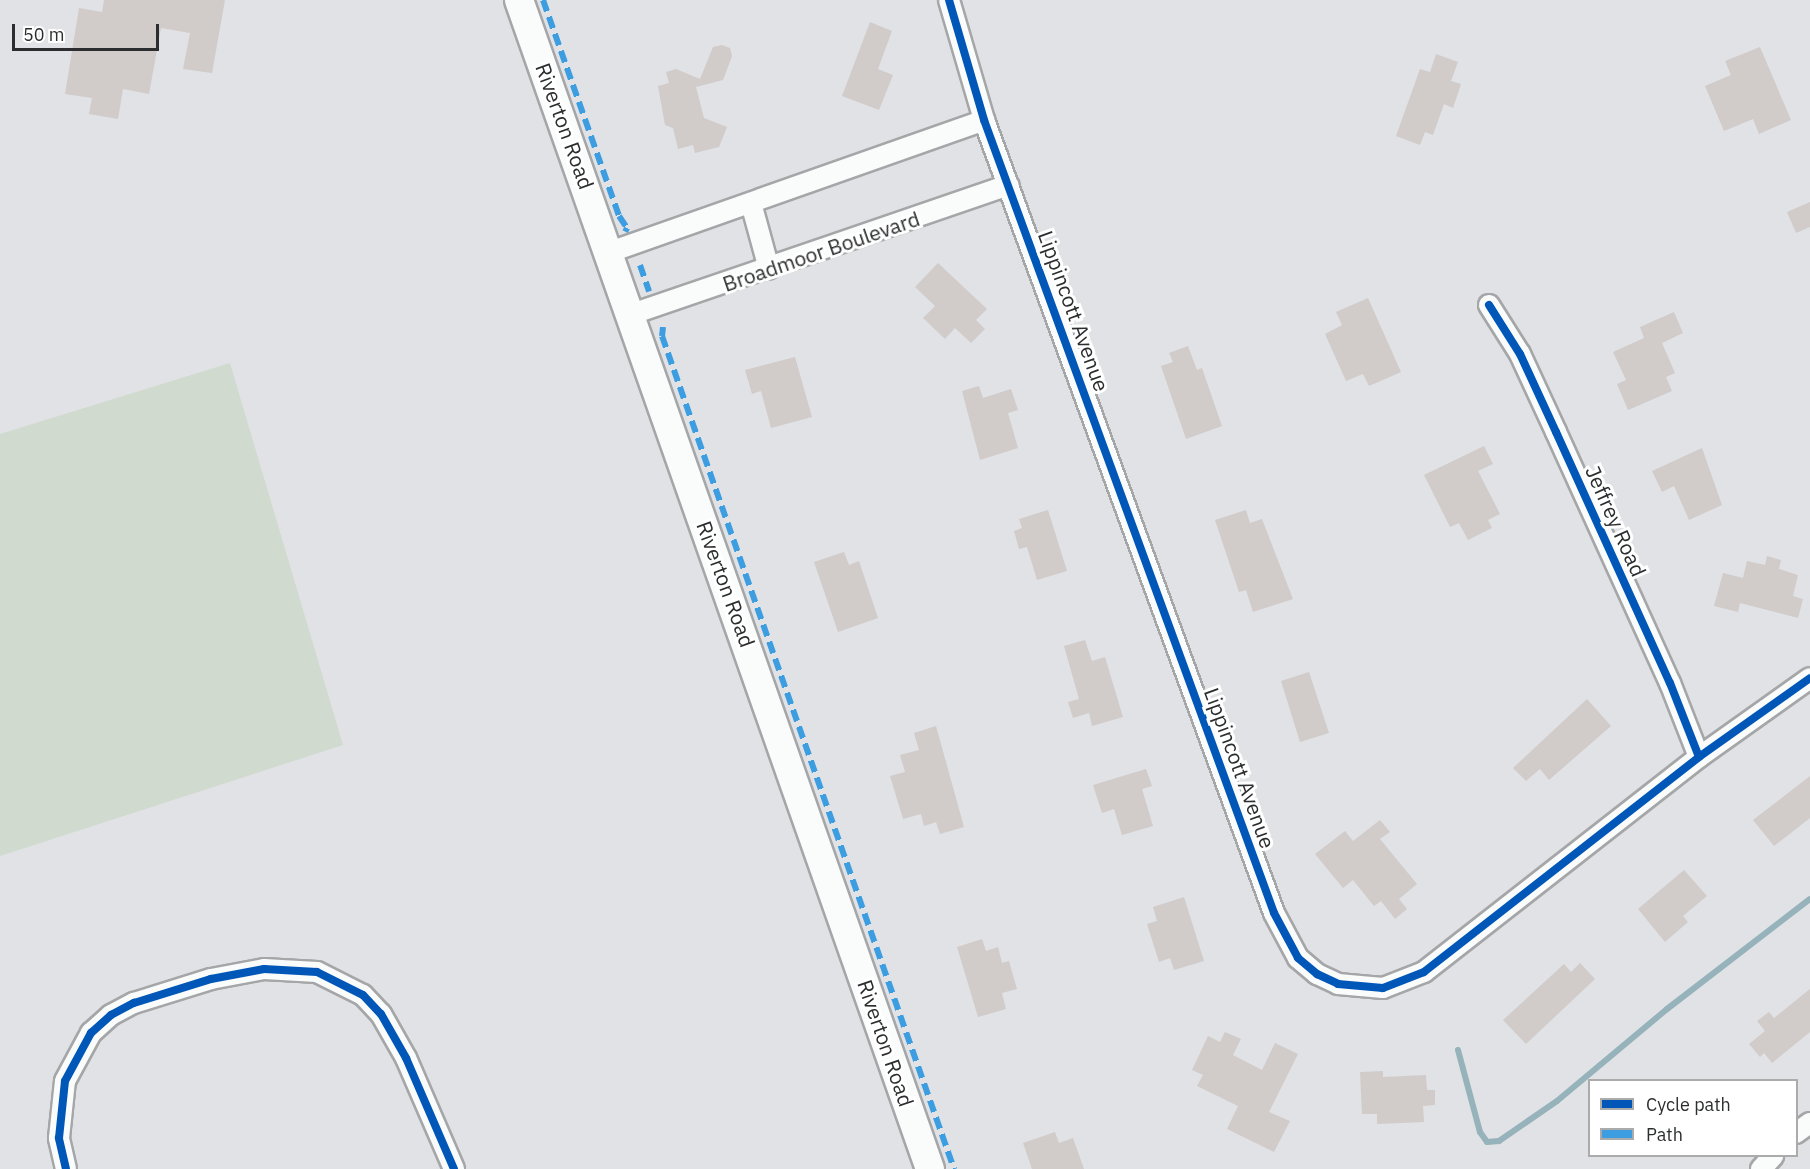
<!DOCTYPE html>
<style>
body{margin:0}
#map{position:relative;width:1810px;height:1169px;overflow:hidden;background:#e0e2e5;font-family:"IBM Plex Sans",sans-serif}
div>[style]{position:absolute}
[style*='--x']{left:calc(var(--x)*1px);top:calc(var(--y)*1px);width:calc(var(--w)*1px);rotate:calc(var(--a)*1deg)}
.green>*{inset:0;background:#d1dace}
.stream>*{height:6px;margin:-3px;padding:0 3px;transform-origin:3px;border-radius:3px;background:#96b2ba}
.building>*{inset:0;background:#d1cbca}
.roads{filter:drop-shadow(2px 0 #a5a6a8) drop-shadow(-2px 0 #a5a6a8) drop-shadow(0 2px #a5a6a8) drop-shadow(0 -2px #a5a6a8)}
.minor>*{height:20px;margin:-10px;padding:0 10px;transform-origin:10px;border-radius:10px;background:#fafbfb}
.secondary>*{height:28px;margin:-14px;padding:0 14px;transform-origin:14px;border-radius:14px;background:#fafbfb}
.quiet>*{height:6px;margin-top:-3px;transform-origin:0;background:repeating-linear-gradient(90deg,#3d9de1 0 12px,transparent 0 18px)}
.cycleway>*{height:8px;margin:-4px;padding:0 4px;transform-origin:4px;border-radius:4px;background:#0057b8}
span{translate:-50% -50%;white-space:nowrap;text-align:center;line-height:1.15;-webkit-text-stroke:6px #fff;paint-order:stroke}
.street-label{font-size:21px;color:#2c2d2e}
.legend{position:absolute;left:1588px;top:1079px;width:210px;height:78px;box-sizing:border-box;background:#fff;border:2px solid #ababab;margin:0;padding:8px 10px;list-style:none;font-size:18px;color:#2c2d2e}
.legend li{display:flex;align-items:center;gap:12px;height:30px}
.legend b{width:30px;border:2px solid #ababab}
.scale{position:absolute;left:12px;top:24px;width:147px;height:27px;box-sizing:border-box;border:3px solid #2c2d2e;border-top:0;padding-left:8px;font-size:18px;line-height:21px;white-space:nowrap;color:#2c2d2e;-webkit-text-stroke:4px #fff;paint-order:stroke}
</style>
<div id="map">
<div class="green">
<div style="clip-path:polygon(230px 363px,343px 745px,0 856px,0 434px)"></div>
</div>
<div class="stream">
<div style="--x:1458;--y:1050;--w:85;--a:75"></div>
<div style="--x:1480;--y:1132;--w:12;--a:55"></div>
<div style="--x:1487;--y:1142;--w:12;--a:-5"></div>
<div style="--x:1499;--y:1141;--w:70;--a:-34.6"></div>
<div style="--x:1557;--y:1101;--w:143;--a:-39.9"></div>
<div style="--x:1667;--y:1009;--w:180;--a:-37.6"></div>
</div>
<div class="building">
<div style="clip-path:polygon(104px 0,225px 0,212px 73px,183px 69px,190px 33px,161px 28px,149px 94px,123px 89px,118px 119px,89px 114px,92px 98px,65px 94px,79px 8px,102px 12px)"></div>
<div style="clip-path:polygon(870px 22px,892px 31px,878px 69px,893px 75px,879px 110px,842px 96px)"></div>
<div style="clip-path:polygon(722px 45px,730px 48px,732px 56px,723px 80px,696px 87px,704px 118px,727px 127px,719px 147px,695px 153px,693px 145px,678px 149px,673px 128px,665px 125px,658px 86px,669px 83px,666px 72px,676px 69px,700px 79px,713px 47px)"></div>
<div style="clip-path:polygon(1760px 47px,1791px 120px,1759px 134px,1753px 119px,1724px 131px,1705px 86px,1731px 75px,1725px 61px)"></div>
<div style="clip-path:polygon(1436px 54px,1458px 62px,1451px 81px,1461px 84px,1453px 108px,1444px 104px,1433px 135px,1425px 132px,1420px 145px,1396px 136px,1420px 69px,1430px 72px)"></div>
<div style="clip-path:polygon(1810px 202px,1810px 227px,1796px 233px,1787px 212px)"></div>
<div style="clip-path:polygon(938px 263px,987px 309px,976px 320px,985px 329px,971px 343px,955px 328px,945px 339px,923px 318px,935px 306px,915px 287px)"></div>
<div style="clip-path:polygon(1368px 298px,1401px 372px,1369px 386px,1363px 374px,1346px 381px,1325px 334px,1342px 325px,1336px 312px)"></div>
<div style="clip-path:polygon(1674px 312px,1683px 333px,1662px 343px,1675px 373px,1666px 377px,1672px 391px,1628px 410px,1617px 384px,1626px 380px,1613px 352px,1644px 338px,1640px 327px)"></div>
<div style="clip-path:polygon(1188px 346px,1197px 370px,1202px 368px,1222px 426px,1186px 439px,1161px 366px,1173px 362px,1169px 353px)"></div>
<div style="clip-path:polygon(795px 357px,812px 417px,771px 428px,761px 391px,752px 394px,745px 370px)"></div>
<div style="clip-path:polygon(979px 386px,983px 398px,1011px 389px,1018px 410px,1008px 413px,1018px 448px,980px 460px,962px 391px)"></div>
<div style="clip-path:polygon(1484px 446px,1493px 464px,1478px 471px,1500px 514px,1488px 520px,1492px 528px,1468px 540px,1459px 523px,1450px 527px,1424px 475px)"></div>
<div style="clip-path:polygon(1702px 448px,1722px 505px,1689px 520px,1674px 486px,1662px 492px,1652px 471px)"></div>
<div style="clip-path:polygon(1048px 510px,1067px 571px,1037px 580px,1027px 547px,1019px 549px,1014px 531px,1022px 528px,1019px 519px)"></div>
<div style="clip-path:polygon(1246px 510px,1250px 523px,1262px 519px,1293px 599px,1253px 612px,1246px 590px,1239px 592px,1215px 520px)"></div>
<div style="clip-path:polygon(844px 552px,849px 565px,859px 561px,878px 618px,838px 632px,814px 562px)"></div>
<div style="clip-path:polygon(1767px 556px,1781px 560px,1779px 569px,1798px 575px,1793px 596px,1803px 599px,1798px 618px,1740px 603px,1738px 612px,1714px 606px,1723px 573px,1743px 578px,1747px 561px,1765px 565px)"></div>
<div style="clip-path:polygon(1085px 640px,1092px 661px,1105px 657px,1123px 717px,1092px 726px,1089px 713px,1073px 718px,1068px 702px,1079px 699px,1064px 646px)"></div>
<div style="clip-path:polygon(1309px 672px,1329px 733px,1300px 742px,1281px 681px)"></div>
<div style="clip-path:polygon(1587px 699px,1611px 726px,1549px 780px,1540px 769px,1526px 781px,1513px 768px)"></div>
<div style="clip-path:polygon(936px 726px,964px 827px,940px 834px,936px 822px,924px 826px,921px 814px,903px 819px,890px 776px,905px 772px,900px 755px,919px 750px,914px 733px)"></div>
<div style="clip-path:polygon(1146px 769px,1152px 786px,1142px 789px,1153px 826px,1122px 835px,1114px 809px,1102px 813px,1093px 785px)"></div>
<div style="clip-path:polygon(1810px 776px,1810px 818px,1774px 846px,1753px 820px)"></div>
<div style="clip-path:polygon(1380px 820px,1390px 832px,1380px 839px,1417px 884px,1399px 899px,1407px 909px,1395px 919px,1381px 901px,1374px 906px,1353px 880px,1343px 888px,1315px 854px,1345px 831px,1353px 841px)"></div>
<div style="clip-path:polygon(1684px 870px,1707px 896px,1683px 916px,1688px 922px,1665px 942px,1638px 909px)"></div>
<div style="clip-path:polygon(1184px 897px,1204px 961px,1174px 970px,1170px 958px,1159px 962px,1147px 924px,1157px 921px,1153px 907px)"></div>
<div style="clip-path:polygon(982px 939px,986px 951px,998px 947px,1002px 963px,1009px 961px,1017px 989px,1002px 993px,1006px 1009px,978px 1017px,957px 947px)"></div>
<div style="clip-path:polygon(1580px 963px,1595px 979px,1526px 1044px,1503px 1020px,1564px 964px,1571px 972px)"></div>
<div style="clip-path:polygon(1810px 989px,1810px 1032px,1772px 1063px,1764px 1053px,1760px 1057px,1749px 1044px,1765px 1031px,1757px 1021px,1769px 1012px,1774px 1018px)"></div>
<div style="clip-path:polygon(1225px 1032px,1241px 1039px,1233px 1055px,1262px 1070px,1275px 1043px,1298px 1054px,1269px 1112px,1290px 1121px,1274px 1152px,1227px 1129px,1238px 1106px,1197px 1086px,1203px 1075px,1192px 1070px,1208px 1036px,1220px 1042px)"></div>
<div style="clip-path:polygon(1383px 1071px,1383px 1077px,1426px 1075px,1427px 1090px,1435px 1090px,1435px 1105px,1423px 1106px,1424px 1122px,1377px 1124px,1377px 1114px,1362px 1114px,1360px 1072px)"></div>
<div style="clip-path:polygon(1055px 1132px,1059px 1143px,1073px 1138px,1084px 1169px,1032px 1169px,1023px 1143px)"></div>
</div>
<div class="roads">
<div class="minor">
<div style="--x:949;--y:0;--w:125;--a:73.7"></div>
<div style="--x:984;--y:120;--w:844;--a:69.91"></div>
<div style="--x:1274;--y:913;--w:51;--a:61.9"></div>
<div style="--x:1298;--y:958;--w:25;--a:40"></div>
<div style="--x:1317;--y:974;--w:23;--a:25"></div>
<div style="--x:1338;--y:984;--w:45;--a:5.1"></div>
<div style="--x:1383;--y:988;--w:44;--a:-21.3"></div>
<div style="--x:1424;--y:972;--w:349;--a:-38"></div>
<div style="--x:1699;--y:757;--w:136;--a:-35.4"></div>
<div style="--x:751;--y:203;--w:68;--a:74.7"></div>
<div style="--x:610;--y:252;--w:397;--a:-19.4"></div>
<div style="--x:1489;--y:305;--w:58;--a:57.7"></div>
<div style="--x:1520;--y:354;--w:86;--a:65.2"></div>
<div style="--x:1556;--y:432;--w:276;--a:65.6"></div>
<div style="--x:1670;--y:683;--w:79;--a:68.6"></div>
<div style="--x:632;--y:314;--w:398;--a:-18.9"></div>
<div style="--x:1796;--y:1133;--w:17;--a:-36"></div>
<div style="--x:66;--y:1169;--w:32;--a:-103"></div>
<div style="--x:59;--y:1138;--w:57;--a:-84"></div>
<div style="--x:65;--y:1081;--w:55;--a:-61.6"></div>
<div style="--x:91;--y:1033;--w:27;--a:-42"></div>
<div style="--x:111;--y:1015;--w:26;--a:-28"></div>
<div style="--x:134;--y:1003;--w:81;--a:-17.3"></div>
<div style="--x:211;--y:979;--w:54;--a:-10.7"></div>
<div style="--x:264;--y:969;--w:53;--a:3.2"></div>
<div style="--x:317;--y:972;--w:51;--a:26.6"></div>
<div style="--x:363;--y:995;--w:26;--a:47"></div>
<div style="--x:381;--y:1014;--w:51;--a:60.4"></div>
<div style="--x:406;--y:1058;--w:121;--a:66.6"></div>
<div style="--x:1761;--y:1169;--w:18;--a:-47"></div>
</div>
<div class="secondary">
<div style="--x:519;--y:0;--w:1239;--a:70.63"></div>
</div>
</div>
<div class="quiet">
<div style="--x:543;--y:0;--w:229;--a:70.6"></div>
<div style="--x:619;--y:216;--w:14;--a:56"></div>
<div style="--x:627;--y:228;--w:4;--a:117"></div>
<div style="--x:640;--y:265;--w:28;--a:71"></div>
<div style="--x:663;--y:327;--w:9;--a:96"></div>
<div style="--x:662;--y:336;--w:883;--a:70.68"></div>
</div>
<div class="cycleway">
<div style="--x:949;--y:0;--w:125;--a:73.7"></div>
<div style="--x:984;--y:120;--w:844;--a:69.91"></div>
<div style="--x:1274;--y:913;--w:51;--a:61.9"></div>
<div style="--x:1298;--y:958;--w:25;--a:40"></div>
<div style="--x:1317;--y:974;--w:23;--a:25"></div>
<div style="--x:1338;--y:984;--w:45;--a:5.1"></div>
<div style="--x:1383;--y:988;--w:44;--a:-21.3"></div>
<div style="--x:1424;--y:972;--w:349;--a:-38"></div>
<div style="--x:1699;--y:757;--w:136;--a:-35.4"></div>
<div style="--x:1489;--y:305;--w:58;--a:57.7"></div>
<div style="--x:1520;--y:354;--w:86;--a:65.2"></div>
<div style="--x:1556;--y:432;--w:276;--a:65.6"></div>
<div style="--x:1670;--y:683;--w:79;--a:68.6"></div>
<div style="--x:66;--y:1169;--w:32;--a:-103"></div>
<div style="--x:59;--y:1138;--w:57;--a:-84"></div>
<div style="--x:65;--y:1081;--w:55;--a:-61.6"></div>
<div style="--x:91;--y:1033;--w:27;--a:-42"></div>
<div style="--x:111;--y:1015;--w:26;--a:-28"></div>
<div style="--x:134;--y:1003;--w:81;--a:-17.3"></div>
<div style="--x:211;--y:979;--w:54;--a:-10.7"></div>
<div style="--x:264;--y:969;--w:53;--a:3.2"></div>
<div style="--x:317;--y:972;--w:51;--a:26.6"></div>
<div style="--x:363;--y:995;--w:26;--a:47"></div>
<div style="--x:381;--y:1014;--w:51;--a:60.4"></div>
<div style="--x:406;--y:1058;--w:121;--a:66.6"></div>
</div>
<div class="street-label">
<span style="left:565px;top:126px;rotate:70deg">Riverton Road</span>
<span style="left:821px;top:251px;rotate:-19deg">Broadmoor Boulevard</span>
<span style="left:1074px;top:311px;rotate:70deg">Lippincott Avenue</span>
<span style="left:1616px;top:521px;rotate:66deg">Jeffrey Road</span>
<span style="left:726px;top:584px;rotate:70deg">Riverton Road</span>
<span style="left:1240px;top:768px;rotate:70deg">Lippincott Avenue</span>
<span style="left:886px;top:1043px;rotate:71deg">Riverton Road</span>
</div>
<ul class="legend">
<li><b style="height:8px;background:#0057b8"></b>Cycle path</li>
<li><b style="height:8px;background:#3d9de1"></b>Path</li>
</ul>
<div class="scale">50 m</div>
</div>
